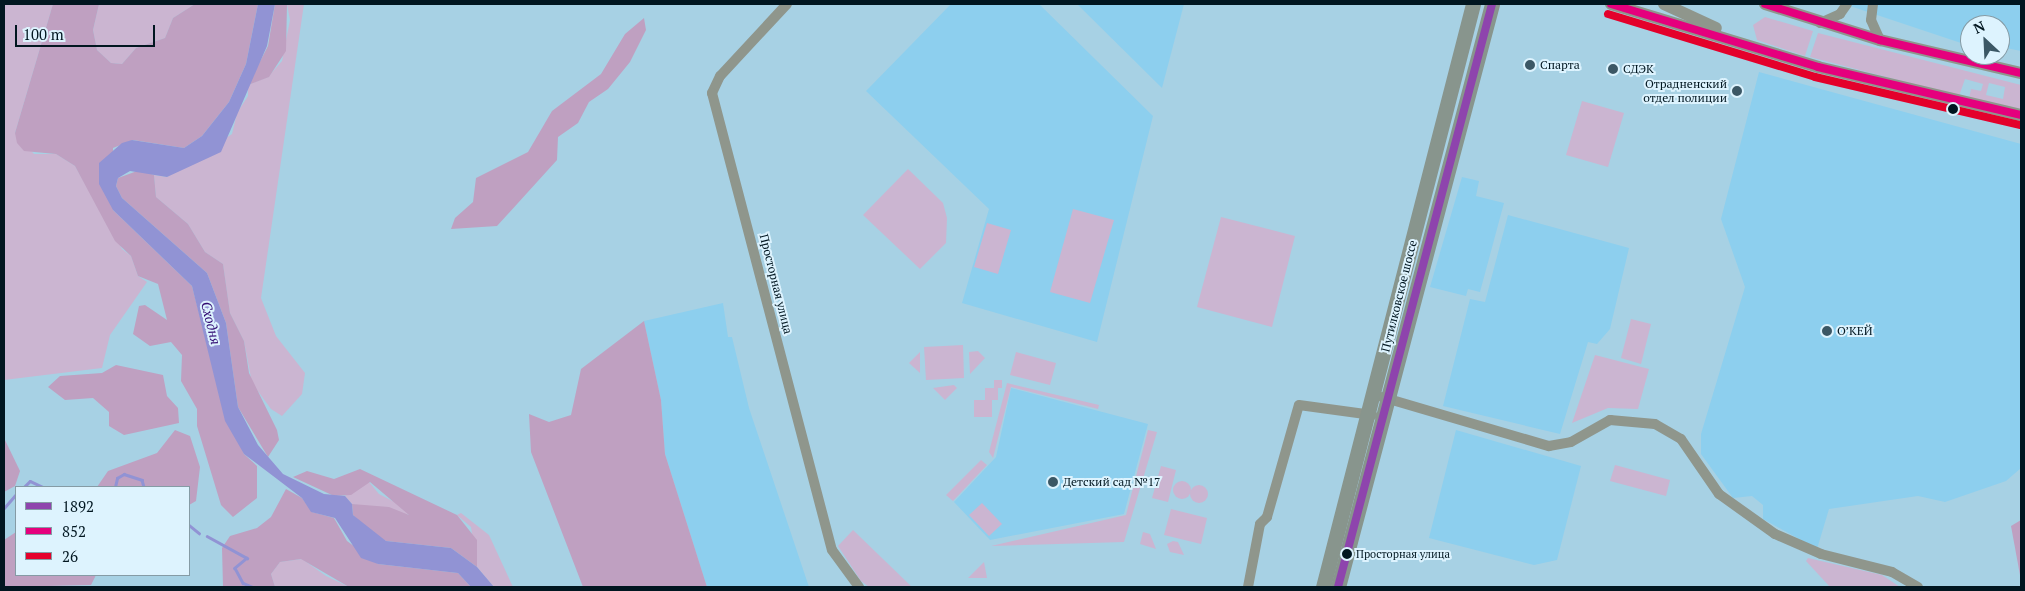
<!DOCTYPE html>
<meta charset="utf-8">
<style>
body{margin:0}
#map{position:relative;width:2025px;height:591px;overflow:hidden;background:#a7d1e4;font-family:"PT Serif",serif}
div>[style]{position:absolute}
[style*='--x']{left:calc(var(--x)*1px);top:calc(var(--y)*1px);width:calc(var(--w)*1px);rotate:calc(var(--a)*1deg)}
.built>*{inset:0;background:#8dcfee}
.green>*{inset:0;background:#cbb5d1}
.round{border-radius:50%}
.forest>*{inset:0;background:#bfa0c1}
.water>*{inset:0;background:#9193d4}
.stream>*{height:2.5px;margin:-1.25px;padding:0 1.25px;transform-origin:1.25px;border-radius:1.25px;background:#9193d4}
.minor>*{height:10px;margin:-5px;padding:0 5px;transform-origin:5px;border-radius:5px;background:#8f968c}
.tertiary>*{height:12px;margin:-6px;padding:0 6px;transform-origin:6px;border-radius:6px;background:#8f968c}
.secondary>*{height:15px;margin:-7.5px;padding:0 7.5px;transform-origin:7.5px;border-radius:7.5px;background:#88958d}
.bus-1>*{height:8px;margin:-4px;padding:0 4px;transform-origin:4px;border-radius:4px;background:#8e44ad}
.bus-2>*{height:8px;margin:-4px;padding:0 4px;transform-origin:4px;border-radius:4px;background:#e5007d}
.bus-3>*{height:8px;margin:-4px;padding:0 4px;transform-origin:4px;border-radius:4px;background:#e4002b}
.dots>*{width:14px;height:14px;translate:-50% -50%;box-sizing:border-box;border:2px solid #ddf3fe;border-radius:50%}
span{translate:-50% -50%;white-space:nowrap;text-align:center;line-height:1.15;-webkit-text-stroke:4px #ddf3fe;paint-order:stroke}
.bus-label{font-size:11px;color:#011620}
.left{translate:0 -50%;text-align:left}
.poi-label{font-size:12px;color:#011620}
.right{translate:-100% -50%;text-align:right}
.street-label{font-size:12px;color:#011620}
.water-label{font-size:14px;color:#310a72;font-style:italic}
.frame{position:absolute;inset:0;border:5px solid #011620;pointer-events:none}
.legend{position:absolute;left:15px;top:486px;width:175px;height:90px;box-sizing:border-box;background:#ddf3fe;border:1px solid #859ba5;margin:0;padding:6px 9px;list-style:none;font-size:15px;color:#011620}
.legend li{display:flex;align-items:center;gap:10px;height:25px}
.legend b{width:25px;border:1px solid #859ba5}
.north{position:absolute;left:1960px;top:15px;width:50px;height:50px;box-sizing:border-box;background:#ddf3fe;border:1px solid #859ba5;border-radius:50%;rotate:335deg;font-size:14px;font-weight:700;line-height:20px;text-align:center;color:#011620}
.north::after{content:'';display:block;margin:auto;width:18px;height:22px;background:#3b5765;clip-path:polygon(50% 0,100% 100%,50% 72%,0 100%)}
.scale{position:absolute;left:15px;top:25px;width:140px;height:22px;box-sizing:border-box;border:2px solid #011620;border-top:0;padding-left:6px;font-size:15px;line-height:18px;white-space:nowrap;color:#011620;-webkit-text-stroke:4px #ddf3fe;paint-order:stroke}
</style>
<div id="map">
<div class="built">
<div style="clip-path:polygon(951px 4px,1039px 4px,1153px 116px,1097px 342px,962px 303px,989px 209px,866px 91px)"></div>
<div style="clip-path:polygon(1077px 4px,1184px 4px,1162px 88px)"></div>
<div style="clip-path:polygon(1844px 4px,2021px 4px,2021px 51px,2006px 48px,2002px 57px,1997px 55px,2000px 25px,1970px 25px,1970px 46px)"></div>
<div style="clip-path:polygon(1759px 72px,2021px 144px,2021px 468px,2006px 481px,1945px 502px,1918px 496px,1829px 509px,1817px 549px,1763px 519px,1763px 505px,1752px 496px,1733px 498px,1701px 454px,1701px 434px,1745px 287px,1721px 219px)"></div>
<div style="clip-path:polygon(1462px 177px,1479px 181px,1476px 196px,1504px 203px,1480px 292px,1468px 289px,1466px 296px,1430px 287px)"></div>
<div style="clip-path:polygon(1508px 215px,1629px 248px,1610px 329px,1597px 344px,1588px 342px,1560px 434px,1443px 406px,1470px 299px,1485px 302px)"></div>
<div style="clip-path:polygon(723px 303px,728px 337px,732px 337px,749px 408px,809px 587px,707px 587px,665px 454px,661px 400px,644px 321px)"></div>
<div style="clip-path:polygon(1011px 388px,1148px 424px,1124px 514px,990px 540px,954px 502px,996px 457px)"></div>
<div style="clip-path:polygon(1456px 430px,1581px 466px,1557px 560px,1534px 565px,1429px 538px)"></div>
</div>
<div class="green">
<div style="clip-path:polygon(4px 4px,53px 4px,15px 133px,34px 154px,56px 154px,75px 166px,122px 249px,131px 256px,138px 276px,147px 282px,110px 335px,102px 368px,4px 380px)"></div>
<div style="clip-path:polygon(99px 4px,195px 4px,173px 18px,165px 38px,136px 48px,122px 64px,111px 63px,97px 50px,93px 30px)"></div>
<div style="clip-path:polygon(287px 4px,304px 4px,261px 298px,276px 336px,305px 373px,302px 394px,282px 416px,271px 409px,252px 383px,244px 341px,230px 313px,223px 264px,205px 252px,188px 224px,156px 197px,154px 175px,167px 177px,232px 134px,237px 113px,248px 96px,248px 85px,268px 77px,282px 61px,290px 20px)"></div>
<div style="clip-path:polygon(1765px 17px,1813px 31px,1805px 56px,1757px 40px,1753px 25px)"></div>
<div style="clip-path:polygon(evenodd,1818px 33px,2021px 85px,2021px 109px,1969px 99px,1971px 89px,1981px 91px,1983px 84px,1965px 79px,1959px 96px,1810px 57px,1818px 33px,1989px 83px,2005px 87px,2003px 99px,1986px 95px,1989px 83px)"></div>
<div style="clip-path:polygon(1582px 101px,1624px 113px,1608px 167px,1566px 155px)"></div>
<div style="clip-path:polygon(908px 169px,943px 203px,947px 218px,946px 243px,920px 269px,863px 215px)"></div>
<div style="clip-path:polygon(1073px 209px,1114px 220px,1090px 303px,1050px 292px)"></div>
<div style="clip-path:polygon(1221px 217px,1295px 236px,1272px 327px,1197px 307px)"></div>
<div style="clip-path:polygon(987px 223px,1011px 230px,998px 274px,974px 267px)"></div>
<div style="clip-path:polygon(1631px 319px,1651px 324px,1641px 364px,1621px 358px)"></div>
<div style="clip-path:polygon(963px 345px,964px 378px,926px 380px,924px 347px)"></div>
<div style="clip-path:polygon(978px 351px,985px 358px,970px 374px,969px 352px)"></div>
<div style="clip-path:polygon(920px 352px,920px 373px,909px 363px)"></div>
<div style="clip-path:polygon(1016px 352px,1056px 363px,1050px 385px,1010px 375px)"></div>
<div style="clip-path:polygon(1595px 355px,1649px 369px,1638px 409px,1608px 408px,1572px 423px)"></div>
<div style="clip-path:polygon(994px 380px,1002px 380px,1002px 388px,998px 388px,998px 400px,992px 400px,992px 417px,974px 417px,974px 400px,985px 400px,985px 388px,994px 388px)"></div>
<div style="clip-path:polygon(1007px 383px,1099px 405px,1098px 409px,1011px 387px,993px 458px,989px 452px)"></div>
<div style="clip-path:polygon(954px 385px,957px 388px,945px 400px,933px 388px)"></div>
<div style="clip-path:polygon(1148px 430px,1157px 432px,1124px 542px,991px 546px,1126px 515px)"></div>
<div style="clip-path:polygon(981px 460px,987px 465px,953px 501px,946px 495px)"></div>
<div style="clip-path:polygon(1615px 465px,1670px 480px,1666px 496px,1610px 481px)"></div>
<div style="clip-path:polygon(1161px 466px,1176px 470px,1168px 502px,1152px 498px)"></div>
<div class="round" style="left:1173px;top:481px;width:18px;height:18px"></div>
<div style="clip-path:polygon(369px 482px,379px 494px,406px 508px,410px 515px,352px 504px,345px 496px)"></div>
<div class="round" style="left:1190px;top:485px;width:18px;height:18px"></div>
<div style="clip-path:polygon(982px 503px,1002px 524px,989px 536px,969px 515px)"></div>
<div style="clip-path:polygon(1171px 509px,1207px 518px,1201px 544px,1164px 535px)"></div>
<div style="clip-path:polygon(461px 513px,489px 535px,513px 587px,494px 587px,477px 567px,471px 527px,457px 515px)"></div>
<div style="clip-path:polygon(853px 530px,912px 587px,869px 587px,861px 581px,838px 546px)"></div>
<div style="clip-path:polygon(1143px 532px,1150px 534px,1156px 549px,1140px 544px)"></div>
<div style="clip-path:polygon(1173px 541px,1178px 542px,1184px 555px,1170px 552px,1167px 544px)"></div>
<div style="clip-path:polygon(1808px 558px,1882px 575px,1900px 587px,1830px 587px,1806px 561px)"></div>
<div style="clip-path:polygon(302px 559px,326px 576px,349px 587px,275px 587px,271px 574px,280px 562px)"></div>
<div style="clip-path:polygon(984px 562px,987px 578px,968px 578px)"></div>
</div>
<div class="forest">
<div style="clip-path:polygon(53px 4px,99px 4px,93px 30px,97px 50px,111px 63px,122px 64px,136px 48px,165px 38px,173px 18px,195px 4px,258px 4px,246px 64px,229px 102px,202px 136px,184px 148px,133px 140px,113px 148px,113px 210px,192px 286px,221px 398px,244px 454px,257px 466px,257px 498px,233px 517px,221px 505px,197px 426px,197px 409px,181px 381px,182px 355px,171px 342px,150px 346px,133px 334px,139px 306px,145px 305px,167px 320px,158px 284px,138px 276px,131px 256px,115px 241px,75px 166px,56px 154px,24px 151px,17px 143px,15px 133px)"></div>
<div style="clip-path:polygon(275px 4px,287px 4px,286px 51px,269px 77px,248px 85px,268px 46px)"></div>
<div style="clip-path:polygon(644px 18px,646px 30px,630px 62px,608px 89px,589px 102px,578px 123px,558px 137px,557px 160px,497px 226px,451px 229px,455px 218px,473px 202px,476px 178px,528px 152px,552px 111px,601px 74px,625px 34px)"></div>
<div style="clip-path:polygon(140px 170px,154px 175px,156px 197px,188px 224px,205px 252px,223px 264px,230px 313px,244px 341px,249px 373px,277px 430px,279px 440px,268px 457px,238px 407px,226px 323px,207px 273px,122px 198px,116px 186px,118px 178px)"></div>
<div style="clip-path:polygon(644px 321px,661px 400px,665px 454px,707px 587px,583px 587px,531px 452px,529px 414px,549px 422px,571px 415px,581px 369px)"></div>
<div style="clip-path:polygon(116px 365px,163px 375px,167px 396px,178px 408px,179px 423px,124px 435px,109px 426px,109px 412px,93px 398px,65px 400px,48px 387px,60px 376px,102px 373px)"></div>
<div style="clip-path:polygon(175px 430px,190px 436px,200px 467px,196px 501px,189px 505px,189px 487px,82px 487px,97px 487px,108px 471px,157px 453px)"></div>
<div style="clip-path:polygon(4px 438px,20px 471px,15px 486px,4px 492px)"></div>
<div style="clip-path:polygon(360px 469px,457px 515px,477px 540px,477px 567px,451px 548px,386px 541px,368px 530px,353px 515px,352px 504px,389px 507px,409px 515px,370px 482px,351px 495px,334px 496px,293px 477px,307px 471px,334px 479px)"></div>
<div style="clip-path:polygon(286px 489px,302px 498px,312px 512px,334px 518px,347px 541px,378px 564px,458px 573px,471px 587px,349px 587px,301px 559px,280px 562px,271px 574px,275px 587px,223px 587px,222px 548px,230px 536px,257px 528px,271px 517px)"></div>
<div style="clip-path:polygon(2021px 520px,2021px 575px,2020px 575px,2011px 526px)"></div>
<div style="clip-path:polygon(16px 532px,16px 575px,96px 575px,91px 585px,4px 587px,4px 540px)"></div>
</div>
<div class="water">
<div style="clip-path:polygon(258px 4px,275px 4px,267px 46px,221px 152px,167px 177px,130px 171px,118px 178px,116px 186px,122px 198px,207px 273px,226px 323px,238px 407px,258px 445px,283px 474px,324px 494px,345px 496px,352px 504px,353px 515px,386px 541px,451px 548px,477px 567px,494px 587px,471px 587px,458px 573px,378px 564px,361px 558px,335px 518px,311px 512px,302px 498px,244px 454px,225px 421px,192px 286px,113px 210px,99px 184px,99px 163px,122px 143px,132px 140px,184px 148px,202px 136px,229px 102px,246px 64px)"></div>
</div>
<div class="stream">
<div style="--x:24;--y:487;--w:8;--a:-45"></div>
<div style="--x:30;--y:481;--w:14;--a:25"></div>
<div style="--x:115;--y:487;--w:9;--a:-77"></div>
<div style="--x:117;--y:478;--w:8;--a:-30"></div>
<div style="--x:124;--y:474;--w:19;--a:18"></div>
<div style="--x:142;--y:480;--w:7;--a:74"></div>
<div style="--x:4;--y:508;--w:18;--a:-49"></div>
<div style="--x:189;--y:525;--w:13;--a:39"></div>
<div style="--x:207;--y:536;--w:46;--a:28.8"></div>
<div style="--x:247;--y:558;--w:16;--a:140"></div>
<div style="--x:235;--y:568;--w:17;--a:62"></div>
<div style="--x:243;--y:583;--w:11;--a:22"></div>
</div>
<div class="minor">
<div style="--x:787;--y:4;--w:98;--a:132.9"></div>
<div style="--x:720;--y:76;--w:19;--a:115"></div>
<div style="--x:712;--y:93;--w:472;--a:75.3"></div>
<div style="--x:832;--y:550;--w:46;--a:53.9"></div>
<div style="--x:1873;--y:4;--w:16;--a:97"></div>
<div style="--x:1871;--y:20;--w:22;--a:66"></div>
<div style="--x:1820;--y:23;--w:22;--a:-24"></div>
<div style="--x:1840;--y:14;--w:12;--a:-55"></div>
<div style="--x:1382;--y:397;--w:174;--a:16.4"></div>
<div style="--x:1549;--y:446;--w:22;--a:-10"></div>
<div style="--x:1571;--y:442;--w:45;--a:-29.4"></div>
<div style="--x:1610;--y:420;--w:45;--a:5.1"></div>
<div style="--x:1655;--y:424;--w:30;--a:30"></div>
<div style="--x:1681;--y:439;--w:67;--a:55.4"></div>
<div style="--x:1719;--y:494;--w:69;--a:35.5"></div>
<div style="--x:1775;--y:534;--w:50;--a:23.5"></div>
<div style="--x:1821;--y:554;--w:73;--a:14.2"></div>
<div style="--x:1892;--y:572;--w:30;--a:30"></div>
<div style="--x:1248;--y:587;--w:64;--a:-79.2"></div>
<div style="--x:1260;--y:524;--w:10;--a:-45"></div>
<div style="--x:1267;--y:517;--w:116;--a:-74.1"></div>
<div style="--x:1299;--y:405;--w:74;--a:7.8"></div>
</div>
<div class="tertiary">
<div style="--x:1611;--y:4;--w:216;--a:16.9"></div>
<div style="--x:1818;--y:67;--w:209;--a:13.3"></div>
<div style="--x:1664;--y:4;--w:57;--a:24.8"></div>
<div style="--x:1765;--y:4;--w:121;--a:17.4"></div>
<div style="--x:1880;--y:40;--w:145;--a:13.2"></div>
</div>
<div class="secondary">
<div style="--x:1323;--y:587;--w:602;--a:-75.57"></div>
<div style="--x:1338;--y:587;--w:603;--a:-75.2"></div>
</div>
<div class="bus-1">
<div style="--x:1338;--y:587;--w:603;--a:-75.2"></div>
</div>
<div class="bus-2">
<div style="--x:1611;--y:4;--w:216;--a:16.9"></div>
<div style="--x:1818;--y:67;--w:209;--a:13.3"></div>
<div style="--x:1765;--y:4;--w:121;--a:17.4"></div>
<div style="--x:1880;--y:40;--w:145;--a:13.2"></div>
</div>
<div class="bus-3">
<div style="--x:1608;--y:14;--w:216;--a:16.9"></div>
<div style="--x:1815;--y:77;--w:210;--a:13.2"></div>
</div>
<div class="dots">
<div style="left:1530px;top:65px;background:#3b5765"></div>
<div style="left:1613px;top:69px;background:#3b5765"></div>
<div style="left:1737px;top:91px;background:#3b5765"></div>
<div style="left:1953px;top:109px;background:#011620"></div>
<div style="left:1827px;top:331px;background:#3b5765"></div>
<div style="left:1053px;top:482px;background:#3b5765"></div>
<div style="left:1347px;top:554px;background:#011620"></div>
</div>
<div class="bus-label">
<span class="left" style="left:1356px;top:554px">Просторная улица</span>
</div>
<div class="poi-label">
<span class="left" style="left:1540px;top:65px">Спарта</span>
<span class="left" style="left:1623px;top:69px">СДЭК</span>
<span class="right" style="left:1727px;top:91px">Отрадненский<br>отдел полиции</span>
<span class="left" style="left:1837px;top:331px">О’КЕЙ</span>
<span class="left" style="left:1063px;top:482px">Детский сад №17</span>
</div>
<div class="street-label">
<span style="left:776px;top:284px;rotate:76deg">Просторная улица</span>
<span style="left:1399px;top:296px;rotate:-76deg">Путилковское шоссе</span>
</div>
<div class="water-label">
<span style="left:211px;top:323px;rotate:76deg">Сходня</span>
</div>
<div class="frame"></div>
<ul class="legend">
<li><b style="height:6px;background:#8e44ad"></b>1892</li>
<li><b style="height:6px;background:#e5007d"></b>852</li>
<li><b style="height:6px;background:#e4002b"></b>26</li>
</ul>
<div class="north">N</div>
<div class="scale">100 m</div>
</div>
